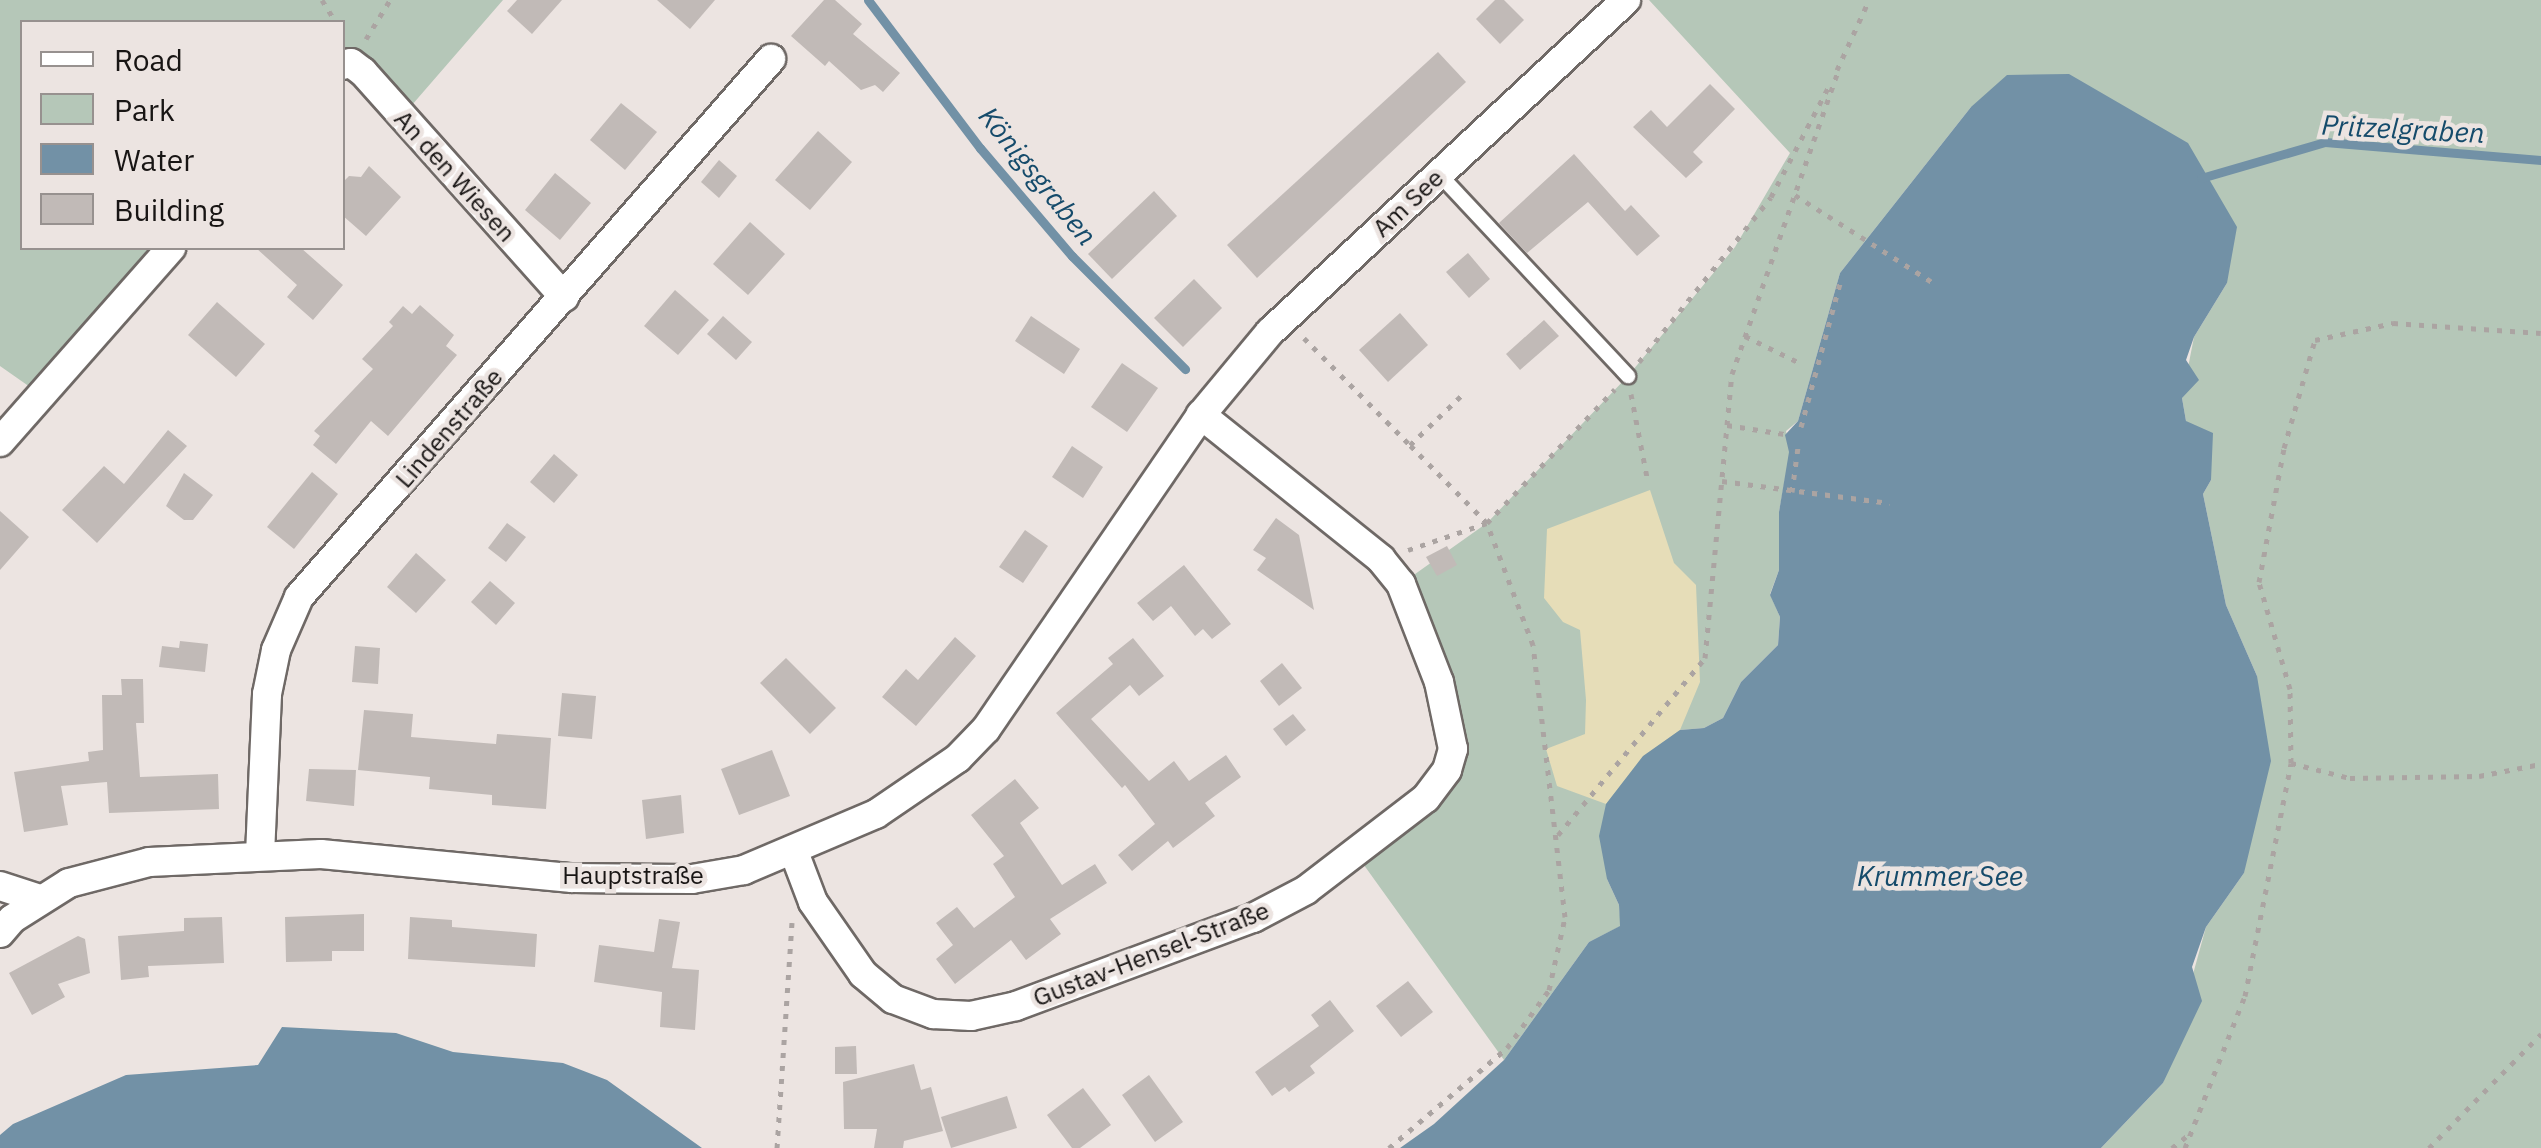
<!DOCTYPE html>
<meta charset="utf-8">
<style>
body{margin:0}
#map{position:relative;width:2541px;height:1148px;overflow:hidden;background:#ece4e1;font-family:"IBM Plex Sans",sans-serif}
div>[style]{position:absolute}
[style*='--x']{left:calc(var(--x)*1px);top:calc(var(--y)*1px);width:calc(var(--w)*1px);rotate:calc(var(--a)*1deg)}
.green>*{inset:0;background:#b5c7b8}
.sand>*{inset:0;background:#e6ddb8}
.water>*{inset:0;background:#7291a6}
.stream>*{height:9px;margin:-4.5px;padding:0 4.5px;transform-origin:4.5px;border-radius:4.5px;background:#7291a6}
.building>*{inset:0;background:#c1bab7}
.path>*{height:5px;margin-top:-2.5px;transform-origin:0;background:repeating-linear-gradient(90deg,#aba4a2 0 5px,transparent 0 13px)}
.roads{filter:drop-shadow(2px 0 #6f6966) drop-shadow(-2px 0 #6f6966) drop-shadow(0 2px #6f6966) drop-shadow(0 -2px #6f6966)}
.lane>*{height:14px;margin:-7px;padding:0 7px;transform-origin:7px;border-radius:7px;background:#fff}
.street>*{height:28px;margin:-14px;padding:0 14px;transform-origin:14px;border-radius:14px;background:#fff}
span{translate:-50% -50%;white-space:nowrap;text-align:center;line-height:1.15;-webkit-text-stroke:9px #ece4e1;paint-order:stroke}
.street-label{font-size:25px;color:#181514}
.water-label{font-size:28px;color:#154b6b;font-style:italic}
.legend{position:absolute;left:20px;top:20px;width:325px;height:230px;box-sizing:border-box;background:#ece4e1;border:2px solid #97918f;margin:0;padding:12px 18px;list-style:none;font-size:30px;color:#181514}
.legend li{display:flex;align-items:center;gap:20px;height:50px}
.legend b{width:50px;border:2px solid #97918f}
</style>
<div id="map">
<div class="green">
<div style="clip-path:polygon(0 0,503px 0,405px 113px,343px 56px,342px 22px,22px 22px,22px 248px,171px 248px,40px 394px,0 366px)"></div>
<div style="clip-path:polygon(1649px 0,2541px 0,2541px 1148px,2101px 1148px,2163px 1083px,2206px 927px,2244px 873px,2257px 676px,2226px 605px,2203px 494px,2211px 480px,2186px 421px,2182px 398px,2194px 337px,2227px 283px,1971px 107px,1840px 273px,1798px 421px,1786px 431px,1790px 452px,1779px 512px,1779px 570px,1770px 594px,1780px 617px,1778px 645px,1741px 682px,1723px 718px,1704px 728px,1680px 730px,1607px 879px,1619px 905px,1621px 926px,1589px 942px,1504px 1060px,1356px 854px,1447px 770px,1401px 584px,1487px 523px,1628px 376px,1735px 247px,1790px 153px)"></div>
</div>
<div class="sand">
<div style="clip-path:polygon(1650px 490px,1674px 563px,1696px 585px,1700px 682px,1680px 730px,1643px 757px,1606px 804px,1557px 786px,1546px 749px,1585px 734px,1586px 700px,1580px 630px,1563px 622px,1544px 598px,1547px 529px)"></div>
</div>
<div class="water">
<div style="clip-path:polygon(2069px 74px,2188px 143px,2237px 227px,2227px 283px,2194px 337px,2186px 360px,2199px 380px,2182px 398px,2186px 421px,2213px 433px,2211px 480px,2203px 494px,2226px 605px,2257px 676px,2271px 761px,2244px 873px,2206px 927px,2192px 967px,2202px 1001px,2163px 1083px,2101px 1148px,1400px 1148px,1434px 1124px,1504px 1060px,1589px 942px,1620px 926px,1619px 905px,1607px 879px,1599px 836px,1606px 804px,1643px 756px,1680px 730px,1704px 728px,1723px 718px,1741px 682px,1778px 645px,1780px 617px,1770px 595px,1779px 570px,1779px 512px,1789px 452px,1785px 435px,1798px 421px,1840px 273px,1971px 107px,2007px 75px)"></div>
<div style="clip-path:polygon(282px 1027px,396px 1033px,453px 1052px,563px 1063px,607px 1080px,702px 1148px,0 1148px,0 1135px,13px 1124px,126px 1075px,258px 1065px)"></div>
</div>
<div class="stream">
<div style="--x:868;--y:0;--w:186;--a:52.9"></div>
<div style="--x:980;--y:148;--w:142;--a:49.6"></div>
<div style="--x:1072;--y:256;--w:160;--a:45"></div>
<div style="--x:2201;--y:178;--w:129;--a:-16.2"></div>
<div style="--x:2325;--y:142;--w:217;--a:4.8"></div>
</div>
<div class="building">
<div style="clip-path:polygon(517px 0,562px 0,532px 34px,507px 11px)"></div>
<div style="clip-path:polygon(657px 0,715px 0,690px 29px)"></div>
<div style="clip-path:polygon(824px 0,835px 0,862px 24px,853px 34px,900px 73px,883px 92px,875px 85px,861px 90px,829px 61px,825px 66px,791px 36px)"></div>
<div style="clip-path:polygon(1495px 0,1504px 0,1524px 20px,1500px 44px,1476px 19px)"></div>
<div style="clip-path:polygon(1438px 52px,1466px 82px,1257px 278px,1227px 245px)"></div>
<div style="clip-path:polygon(1710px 84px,1735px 109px,1693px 152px,1703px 162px,1686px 178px,1633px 127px,1651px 110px,1667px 127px)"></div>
<div style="clip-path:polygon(621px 103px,657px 132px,625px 170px,590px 140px)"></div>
<div style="clip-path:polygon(818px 131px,852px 162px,810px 210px,775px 180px)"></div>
<div style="clip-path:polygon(1574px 154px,1625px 211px,1631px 205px,1660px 236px,1637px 256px,1588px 202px,1527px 253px,1499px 223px)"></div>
<div style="clip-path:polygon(719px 160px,737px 176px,719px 198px,701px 182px)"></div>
<div style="clip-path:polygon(369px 166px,401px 197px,366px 236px,342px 215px,342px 183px,349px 176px,361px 177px)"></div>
<div style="clip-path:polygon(555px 173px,591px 203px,560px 240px,525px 210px)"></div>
<div style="clip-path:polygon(1154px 191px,1177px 216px,1112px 279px,1088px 254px)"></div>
<div style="clip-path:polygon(750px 222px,785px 254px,748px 295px,713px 264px)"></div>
<div style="clip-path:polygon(256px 248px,301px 248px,343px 285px,313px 320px,287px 297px,297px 285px)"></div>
<div style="clip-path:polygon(1468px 253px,1490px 279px,1469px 298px,1446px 272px)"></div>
<div style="clip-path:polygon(1194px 279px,1222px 308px,1183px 347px,1154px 318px)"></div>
<div style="clip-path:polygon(675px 290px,709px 320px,678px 355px,644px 326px)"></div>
<div style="clip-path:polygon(217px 302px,265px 344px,236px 377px,188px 335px)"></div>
<div style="clip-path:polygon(420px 305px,454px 335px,446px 346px,457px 355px,388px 436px,371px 421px,336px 464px,313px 445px,320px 436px,314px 431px,373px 369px,362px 359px,393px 326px,389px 322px,403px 306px,412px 314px)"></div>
<div style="clip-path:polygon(1400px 313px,1428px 345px,1388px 382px,1359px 350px)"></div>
<div style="clip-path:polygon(723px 316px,752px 342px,736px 360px,707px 334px)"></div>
<div style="clip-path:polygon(1031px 316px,1080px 349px,1064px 374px,1015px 341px)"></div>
<div style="clip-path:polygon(1544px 320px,1559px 336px,1520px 370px,1506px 354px)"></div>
<div style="clip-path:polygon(1122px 363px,1158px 388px,1127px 432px,1091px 407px)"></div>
<div style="clip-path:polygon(168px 430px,187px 446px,97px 543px,62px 510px,104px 466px,124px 484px)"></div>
<div style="clip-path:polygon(1072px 446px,1103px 467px,1083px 498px,1052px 477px)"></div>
<div style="clip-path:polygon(554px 454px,578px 475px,554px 503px,530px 482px)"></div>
<div style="clip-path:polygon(312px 472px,338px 494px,294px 549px,267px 527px)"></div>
<div style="clip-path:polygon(184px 473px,213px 495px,193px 520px,184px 520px,166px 506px)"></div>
<div style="clip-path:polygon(0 511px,29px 537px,0 570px)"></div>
<div style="clip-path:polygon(1276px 518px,1299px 535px,1314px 610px,1257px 570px,1266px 558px,1253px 550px)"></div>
<div style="clip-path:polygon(507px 523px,526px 537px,506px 562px,488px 548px)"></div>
<div style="clip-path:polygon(1025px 530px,1048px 546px,1023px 583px,999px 567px)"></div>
<div style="clip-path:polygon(1447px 546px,1457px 565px,1437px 576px,1426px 557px)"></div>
<div style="clip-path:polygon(416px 553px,446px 580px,416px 613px,387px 587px)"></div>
<div style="clip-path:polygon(1184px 565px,1231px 624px,1212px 639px,1203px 629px,1195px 636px,1171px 606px,1153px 621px,1137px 603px)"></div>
<div style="clip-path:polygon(490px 581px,515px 603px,496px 625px,471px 602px)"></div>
<div style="clip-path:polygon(955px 637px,976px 656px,916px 726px,882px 697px,906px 669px,918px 680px)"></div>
<div style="clip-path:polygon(1133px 638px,1164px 676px,1139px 696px,1130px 685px,1091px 719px,1149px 781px,1174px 761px,1189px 781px,1226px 755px,1241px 777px,1205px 803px,1215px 816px,1173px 848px,1168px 841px,1132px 871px,1118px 855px,1155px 824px,1125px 785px,1122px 788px,1056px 713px,1113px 664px,1108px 658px)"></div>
<div style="clip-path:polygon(180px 641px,208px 644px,205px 672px,159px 667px,162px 646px,179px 648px)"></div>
<div style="clip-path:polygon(355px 646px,380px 648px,378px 684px,352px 682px)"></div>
<div style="clip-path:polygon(786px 658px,836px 708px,810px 734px,760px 683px)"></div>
<div style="clip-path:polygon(1282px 663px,1302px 688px,1279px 706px,1260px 681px)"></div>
<div style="clip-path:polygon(121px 679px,143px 679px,144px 723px,136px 723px,140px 777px,218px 774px,219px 809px,109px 813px,107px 782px,61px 786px,68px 825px,24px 832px,14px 772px,89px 761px,88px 752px,103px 750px,102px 695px,122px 695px)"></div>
<div style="clip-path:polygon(562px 693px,596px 696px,592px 739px,558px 736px)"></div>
<div style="clip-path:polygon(364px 710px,413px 714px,411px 737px,496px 744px,497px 734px,551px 738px,546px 809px,492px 805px,492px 795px,429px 789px,430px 777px,358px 770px)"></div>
<div style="clip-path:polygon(1293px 714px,1306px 730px,1286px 746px,1273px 729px)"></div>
<div style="clip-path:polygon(772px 750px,790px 796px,739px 815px,721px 769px)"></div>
<div style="clip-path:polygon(309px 769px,356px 770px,354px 806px,306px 801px)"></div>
<div style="clip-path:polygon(1015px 779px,1039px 808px,1020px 823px,1062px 885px,1095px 864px,1107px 883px,1050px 919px,1061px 934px,1026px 960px,1011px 940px,955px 984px,936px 959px,953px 945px,936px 923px,957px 907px,974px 928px,1015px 897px,993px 864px,1004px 856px,971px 815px)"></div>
<div style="clip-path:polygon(681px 795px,684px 833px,646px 839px,642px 800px)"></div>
<div style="clip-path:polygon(364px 914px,364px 951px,332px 951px,332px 961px,286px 962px,285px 917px)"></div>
<div style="clip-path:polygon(222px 917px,224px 963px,148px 966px,149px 977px,121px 980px,118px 936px,184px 931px,184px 918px)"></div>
<div style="clip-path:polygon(410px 917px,452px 920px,452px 927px,537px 934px,535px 967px,408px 959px)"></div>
<div style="clip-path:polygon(659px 919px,680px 922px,672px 968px,699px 970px,695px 1030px,660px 1027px,662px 992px,594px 982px,599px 945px,654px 952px)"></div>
<div style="clip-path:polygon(78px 936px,85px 939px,90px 973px,58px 984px,65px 997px,32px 1015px,9px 973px)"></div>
<div style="clip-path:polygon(1408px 981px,1433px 1012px,1401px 1037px,1376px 1006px)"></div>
<div style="clip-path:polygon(1330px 1000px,1354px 1031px,1310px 1066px,1315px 1073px,1289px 1092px,1285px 1087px,1272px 1096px,1255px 1072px,1319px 1026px,1311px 1015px)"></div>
<div style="clip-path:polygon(856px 1046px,857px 1074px,835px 1074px,835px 1047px)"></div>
<div style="clip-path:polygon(914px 1064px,921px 1090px,931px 1087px,943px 1131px,904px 1141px,903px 1148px,874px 1148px,877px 1129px,844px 1129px,843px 1082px)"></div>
<div style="clip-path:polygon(1149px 1075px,1183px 1122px,1155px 1142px,1122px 1095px)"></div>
<div style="clip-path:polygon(1083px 1088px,1111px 1125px,1080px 1148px,1072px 1148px,1047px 1115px)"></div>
<div style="clip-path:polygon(1007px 1096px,1017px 1128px,951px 1148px,941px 1117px)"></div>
</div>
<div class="path">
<div style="--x:322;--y:0;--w:26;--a:58"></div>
<div style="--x:366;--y:39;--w:46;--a:-58.4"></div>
<div style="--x:1837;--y:70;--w:77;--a:-65.4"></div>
<div style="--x:1795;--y:195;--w:162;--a:32.4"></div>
<div style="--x:1745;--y:336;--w:64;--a:26.2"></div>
<div style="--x:1304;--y:338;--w:151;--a:45.3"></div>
<div style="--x:1410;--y:445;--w:71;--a:-43.9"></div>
<div style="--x:1639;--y:362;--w:211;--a:-51.3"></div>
<div style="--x:1771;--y:197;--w:127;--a:-62.4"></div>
<div style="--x:1631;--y:394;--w:90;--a:79.1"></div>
<div style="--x:1727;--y:425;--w:58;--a:9"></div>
<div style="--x:1801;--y:427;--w:149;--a:-74.8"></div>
<div style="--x:1722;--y:481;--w:169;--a:7.5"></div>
<div style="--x:1792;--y:492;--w:45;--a:-82.4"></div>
<div style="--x:1408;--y:550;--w:83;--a:-18.9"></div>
<div style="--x:1487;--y:523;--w:185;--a:-46.3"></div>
<div style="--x:2291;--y:763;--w:61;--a:14.3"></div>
<div style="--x:2350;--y:778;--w:129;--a:-0.9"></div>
<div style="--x:2479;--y:776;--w:63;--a:-11"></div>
<div style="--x:1558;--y:835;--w:230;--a:-50.3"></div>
<div style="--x:1705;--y:658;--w:285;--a:-84.6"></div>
<div style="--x:1732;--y:374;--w:324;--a:-70.7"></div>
<div style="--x:777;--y:1148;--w:226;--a:-86.2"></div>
<div style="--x:1389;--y:1148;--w:155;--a:-40.3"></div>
<div style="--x:1507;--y:1048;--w:72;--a:-54.1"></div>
<div style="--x:1549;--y:990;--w:75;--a:-77.6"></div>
<div style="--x:1565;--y:917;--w:274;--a:-96.7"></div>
<div style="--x:1533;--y:645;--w:130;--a:-110.7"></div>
<div style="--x:1487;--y:523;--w:110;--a:-134.6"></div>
<div style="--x:2172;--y:1148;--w:22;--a:-39"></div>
<div style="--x:2185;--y:1148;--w:163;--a:-68.5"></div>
<div style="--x:2245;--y:996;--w:237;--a:-78.8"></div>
<div style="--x:2291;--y:763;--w:74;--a:-90.8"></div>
<div style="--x:2290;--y:689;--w:111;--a:-106.2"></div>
<div style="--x:2259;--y:582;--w:136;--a:-79.4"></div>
<div style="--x:2284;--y:448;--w:112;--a:-74"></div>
<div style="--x:2315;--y:340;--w:80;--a:-12.3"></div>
<div style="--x:2393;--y:323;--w:148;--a:3.9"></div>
<div style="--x:2429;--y:1148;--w:160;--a:-45.5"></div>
</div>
<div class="roads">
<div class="lane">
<div style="--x:1439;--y:174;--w:277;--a:46.9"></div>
</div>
<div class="street">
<div style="--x:342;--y:65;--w:9;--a:-13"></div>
<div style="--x:351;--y:63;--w:15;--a:37"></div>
<div style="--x:363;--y:72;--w:302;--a:48.2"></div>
<div style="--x:0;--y:442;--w:259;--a:-48.6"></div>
<div style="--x:794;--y:852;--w:53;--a:69.2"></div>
<div style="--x:813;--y:902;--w:88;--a:55.2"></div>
<div style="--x:863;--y:974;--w:39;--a:40"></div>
<div style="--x:893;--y:999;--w:43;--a:20.6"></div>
<div style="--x:933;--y:1014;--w:38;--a:3"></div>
<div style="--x:971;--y:1016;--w:46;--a:-12.5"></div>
<div style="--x:1016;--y:1006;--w:253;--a:-20.4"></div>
<div style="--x:1253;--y:918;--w:60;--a:-27.8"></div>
<div style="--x:1306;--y:890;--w:151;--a:-37.5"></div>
<div style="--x:1426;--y:798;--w:35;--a:-53"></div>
<div style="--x:1447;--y:770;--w:22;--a:-74"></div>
<div style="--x:1453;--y:749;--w:68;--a:-101.8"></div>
<div style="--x:1439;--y:682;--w:105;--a:-111.2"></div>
<div style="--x:1401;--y:584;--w:32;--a:-129"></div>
<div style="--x:1381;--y:559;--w:231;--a:-141.3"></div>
<div style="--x:260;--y:855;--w:161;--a:-87.5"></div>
<div style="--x:267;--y:694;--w:45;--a:-78.4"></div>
<div style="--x:276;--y:650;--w:58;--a:-66.5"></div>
<div style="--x:299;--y:597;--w:716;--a:-48.74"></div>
<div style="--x:0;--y:886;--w:42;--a:18"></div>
<div style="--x:0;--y:933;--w:18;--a:-49"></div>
<div style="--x:12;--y:919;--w:67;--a:-32.3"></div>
<div style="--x:69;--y:883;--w:83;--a:-14.7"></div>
<div style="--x:149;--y:862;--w:172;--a:-2.7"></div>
<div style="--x:321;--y:854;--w:252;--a:5.5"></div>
<div style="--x:572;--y:878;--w:120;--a:0.5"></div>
<div style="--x:692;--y:879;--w:53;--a:-9.8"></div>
<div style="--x:744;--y:870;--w:143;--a:-23"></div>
<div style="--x:876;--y:814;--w:99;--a:-34.3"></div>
<div style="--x:958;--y:758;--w:40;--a:-46"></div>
<div style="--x:986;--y:729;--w:381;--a:-55.6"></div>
<div style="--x:1201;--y:415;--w:108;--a:-50.3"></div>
<div style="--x:1270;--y:332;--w:487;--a:-43"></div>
</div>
</div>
<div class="street-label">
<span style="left:455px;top:176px;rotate:48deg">An den Wiesen</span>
<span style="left:1408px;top:203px;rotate:-43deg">Am See</span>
<span style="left:449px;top:428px;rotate:-49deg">Lindenstraße</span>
<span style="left:633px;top:875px">Hauptstraße</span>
<span style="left:1151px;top:954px;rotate:-21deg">Gustav-Hensel-Straße</span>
</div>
<div class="water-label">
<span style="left:2403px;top:129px;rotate:3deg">Pritzelgraben</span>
<span style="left:1038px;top:176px;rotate:51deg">Königsgraben</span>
<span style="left:1940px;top:876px">Krummer See</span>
</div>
<ul class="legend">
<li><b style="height:12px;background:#fff"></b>Road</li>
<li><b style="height:28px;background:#b5c7b8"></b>Park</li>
<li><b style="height:28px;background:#7291a6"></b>Water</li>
<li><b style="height:28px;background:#c1bab7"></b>Building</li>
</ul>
</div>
